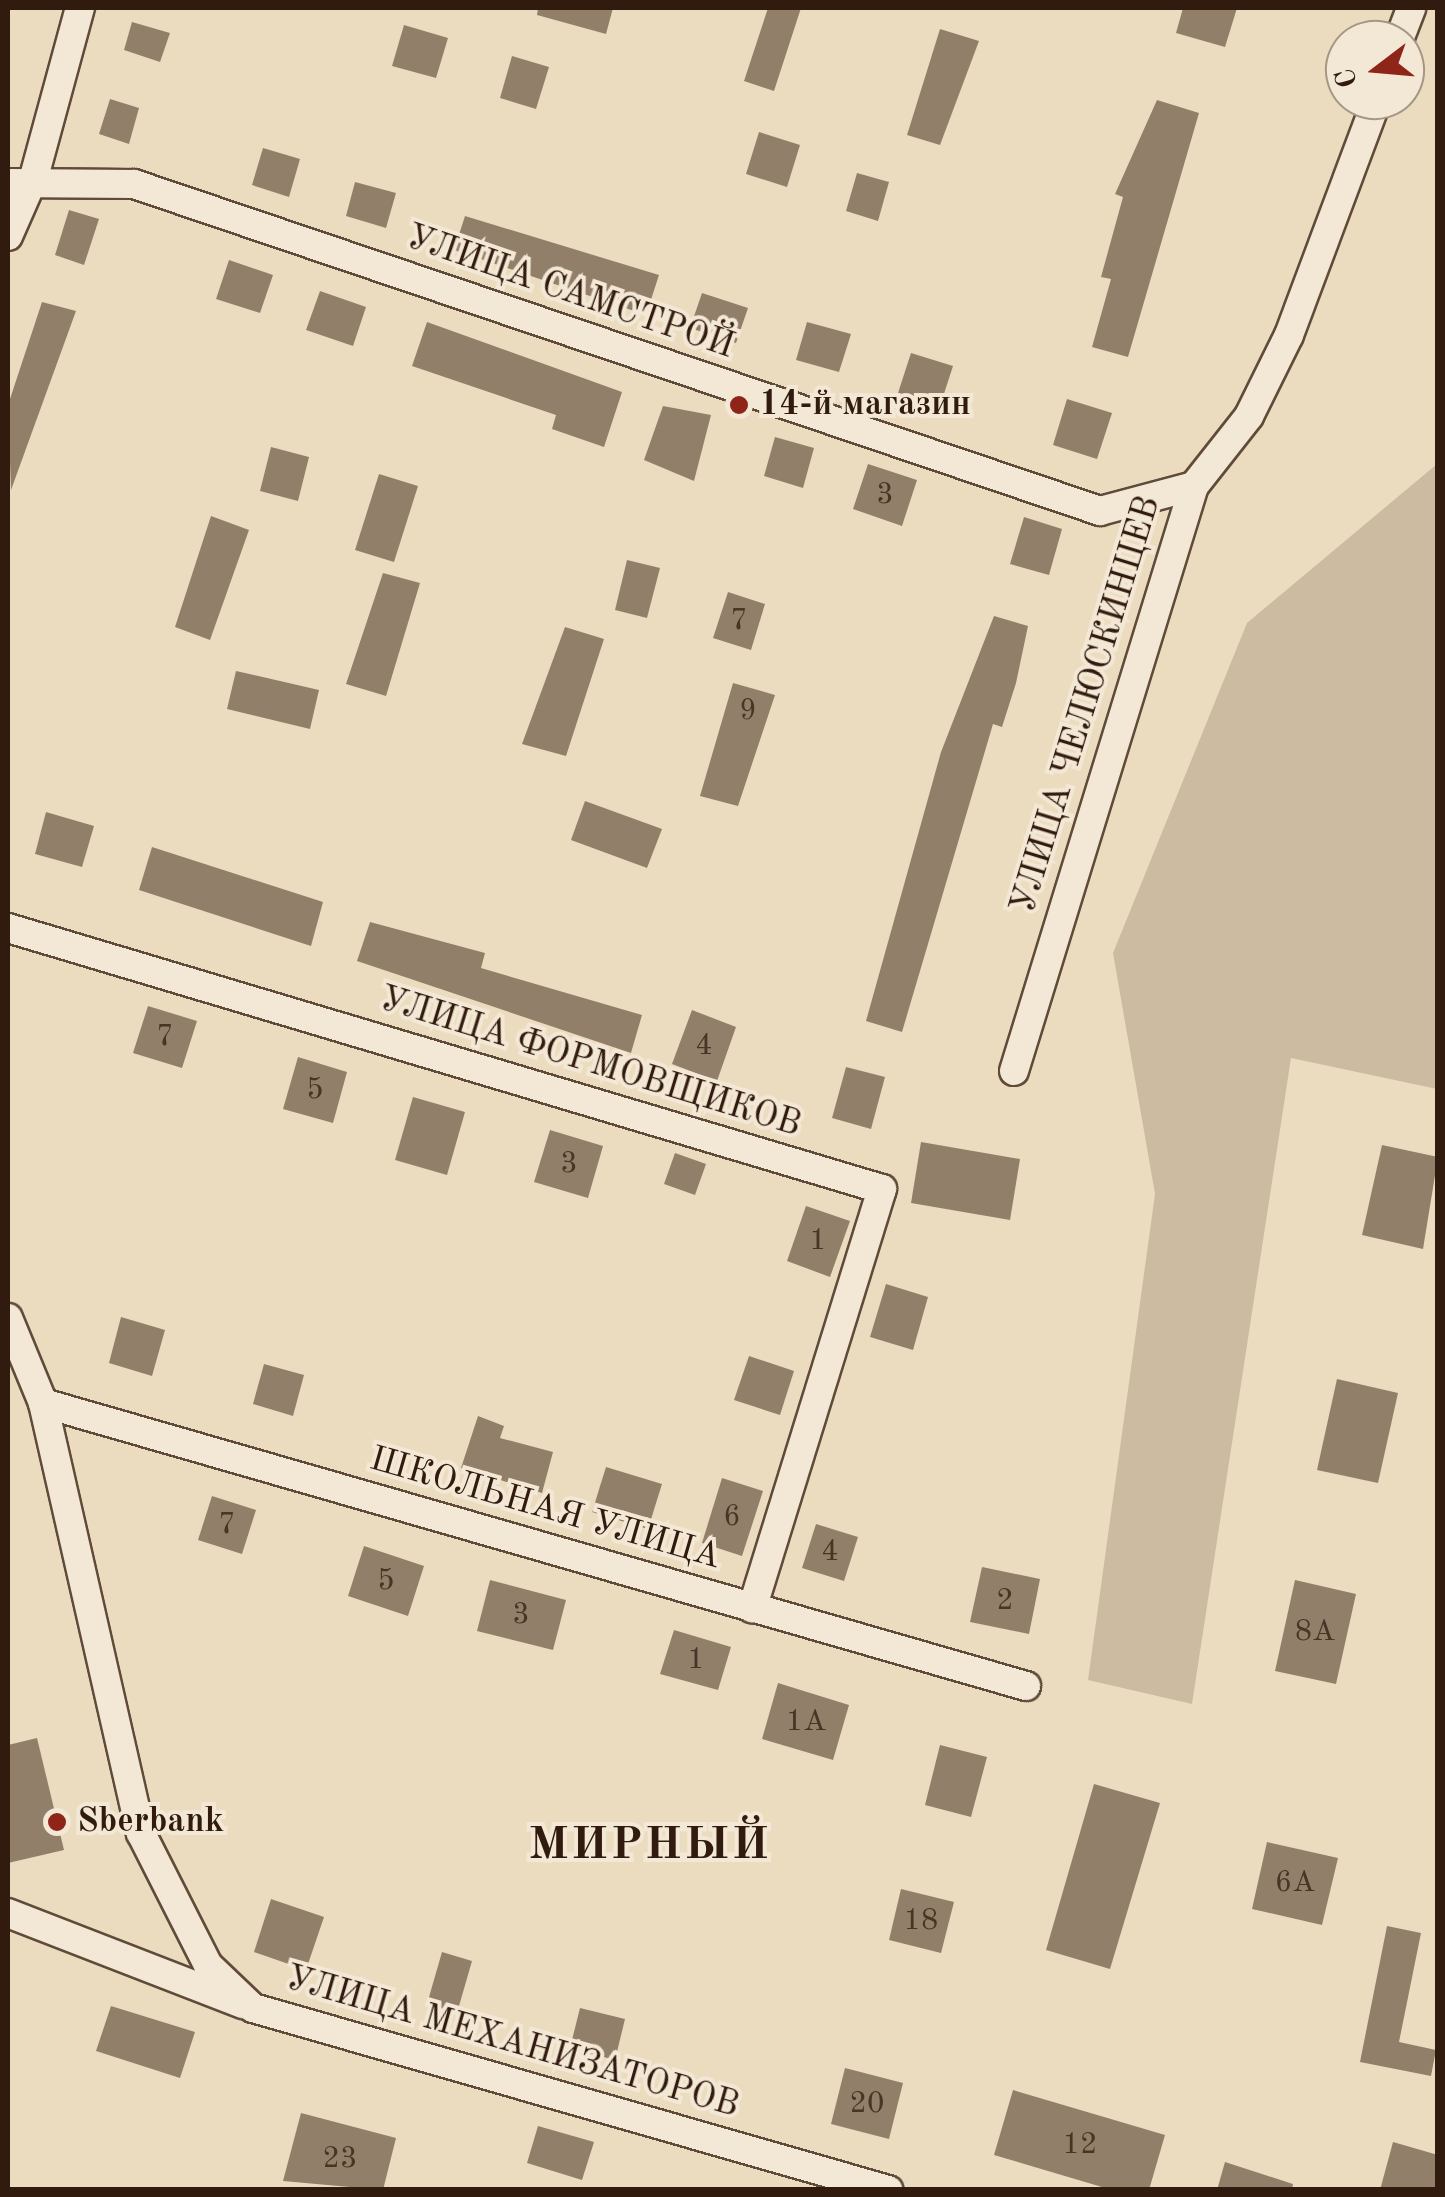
<!DOCTYPE html>
<meta charset="utf-8">
<style>
body{margin:0}
#map{position:relative;width:1445px;height:2197px;overflow:hidden;background:#ecdcbf;font-family:"Old Standard TT",serif}
div>[style]{position:absolute}
[style*='--x']{left:calc(var(--x)*1px);top:calc(var(--y)*1px);width:calc(var(--w)*1px);rotate:calc(var(--a)*1deg)}
.green>*{inset:0;background:#ccbba1}
.building>*{inset:0;background:#927f6a}
.roads{filter:drop-shadow(2px 0 #604b3a) drop-shadow(-2px 0 #604b3a) drop-shadow(0 2px #604b3a) drop-shadow(0 -2px #604b3a)}
.minor>*{height:28px;margin:-14px;padding:0 14px;transform-origin:14px;border-radius:14px;background:#f3e8d5}
.dots>*{width:28px;height:28px;translate:-50% -50%;box-sizing:border-box;border:5px solid #f3e8d5;border-radius:50%}
span{translate:-50% -50%;white-space:nowrap;text-align:center;line-height:1.15;-webkit-text-stroke:8px #f3e8d5;paint-order:stroke}
.number-label{font-size:30px;color:#493425}
.number-label span{-webkit-text-stroke-width:0}
.street-label{font-size:35px;color:#311b0e}
.poi-label{font-size:35px;color:#311b0e;font-weight:700}
.left{translate:0 -50%;text-align:left}
.district-label{font-size:45px;color:#311b0e;font-weight:700;letter-spacing:2.5px}
.frame{position:absolute;inset:0;border:10px solid #311b0e;pointer-events:none}
.north{position:absolute;left:1325px;top:20px;width:100px;height:100px;box-sizing:border-box;background:#f3e8d5;border:2px solid #a59685;border-radius:50%;rotate:254deg;font-size:28px;font-weight:700;line-height:40px;text-align:center;color:#311b0e}
.north::after{content:'';display:block;margin:auto;width:35px;height:45px;background:#8f2418;clip-path:polygon(50% 0,100% 100%,50% 72%,0 100%)}
</style>
<div id="map">
<div class="green">
<div style="clip-path:polygon(1437px 464px,1437px 1089px,1291px 1058px,1192px 1704px,1088px 1680px,1155px 1194px,1113px 953px,1247px 623px)"></div>
</div>
<div class="building">
<div style="clip-path:polygon(538px 8px,613px 8px,606px 34px,537px 15px)"></div>
<div style="clip-path:polygon(768px 8px,801px 8px,774px 91px,744px 81px)"></div>
<div style="clip-path:polygon(1183px 8px,1237px 8px,1225px 47px,1176px 33px)"></div>
<div style="clip-path:polygon(132px 22px,170px 33px,160px 62px,124px 50px)"></div>
<div style="clip-path:polygon(404px 25px,448px 38px,436px 78px,392px 66px)"></div>
<div style="clip-path:polygon(940px 29px,979px 41px,940px 145px,907px 135px)"></div>
<div style="clip-path:polygon(512px 56px,549px 67px,536px 109px,500px 98px)"></div>
<div style="clip-path:polygon(110px 99px,139px 108px,129px 144px,99px 134px)"></div>
<div style="clip-path:polygon(1157px 100px,1199px 113px,1128px 357px,1092px 347px,1111px 279px,1101px 277px,1123px 197px,1115px 194px)"></div>
<div style="clip-path:polygon(759px 132px,800px 145px,787px 187px,746px 174px)"></div>
<div style="clip-path:polygon(263px 148px,300px 159px,289px 197px,252px 185px)"></div>
<div style="clip-path:polygon(857px 173px,889px 182px,878px 221px,846px 211px)"></div>
<div style="clip-path:polygon(355px 182px,396px 193px,386px 228px,346px 216px)"></div>
<div style="clip-path:polygon(69px 210px,99px 219px,84px 265px,55px 255px)"></div>
<div style="clip-path:polygon(465px 216px,659px 275px,646px 315px,454px 250px)"></div>
<div style="clip-path:polygon(229px 260px,273px 275px,260px 313px,216px 299px)"></div>
<div style="clip-path:polygon(320px 291px,366px 307px,353px 346px,306px 330px)"></div>
<div style="clip-path:polygon(702px 293px,748px 308px,736px 343px,690px 328px)"></div>
<div style="clip-path:polygon(42px 302px,76px 311px,11px 490px,8px 405px)"></div>
<div style="clip-path:polygon(427px 322px,622px 392px,604px 447px,552px 429px,556px 415px,412px 366px)"></div>
<div style="clip-path:polygon(807px 322px,851px 334px,839px 372px,796px 360px)"></div>
<div style="clip-path:polygon(911px 353px,953px 366px,940px 406px,898px 393px)"></div>
<div style="clip-path:polygon(1067px 399px,1112px 413px,1097px 459px,1053px 445px)"></div>
<div style="clip-path:polygon(663px 406px,711px 415px,694px 481px,644px 460px)"></div>
<div style="clip-path:polygon(775px 437px,814px 448px,803px 488px,764px 476px)"></div>
<div style="clip-path:polygon(271px 447px,309px 457px,298px 501px,260px 491px)"></div>
<div style="clip-path:polygon(868px 464px,917px 480px,902px 526px,853px 509px)"></div>
<div style="clip-path:polygon(379px 474px,418px 486px,394px 562px,355px 550px)"></div>
<div style="clip-path:polygon(211px 516px,249px 530px,210px 640px,175px 627px)"></div>
<div style="clip-path:polygon(1024px 517px,1062px 529px,1049px 575px,1010px 564px)"></div>
<div style="clip-path:polygon(627px 560px,660px 568px,647px 618px,615px 610px)"></div>
<div style="clip-path:polygon(383px 573px,420px 583px,386px 696px,346px 684px)"></div>
<div style="clip-path:polygon(728px 592px,765px 604px,751px 650px,713px 638px)"></div>
<div style="clip-path:polygon(994px 616px,1028px 626px,1016px 683px,1002px 727px,993px 724px,902px 1032px,866px 1021px,941px 752px)"></div>
<div style="clip-path:polygon(565px 627px,604px 639px,566px 756px,522px 744px)"></div>
<div style="clip-path:polygon(236px 671px,319px 690px,310px 729px,227px 709px)"></div>
<div style="clip-path:polygon(733px 683px,775px 695px,738px 806px,700px 796px)"></div>
<div style="clip-path:polygon(585px 801px,662px 829px,647px 868px,571px 840px)"></div>
<div style="clip-path:polygon(46px 812px,94px 826px,82px 867px,35px 854px)"></div>
<div style="clip-path:polygon(152px 847px,323px 902px,311px 946px,139px 890px)"></div>
<div style="clip-path:polygon(370px 922px,485px 953px,481px 968px,642px 1015px,631px 1053px,357px 961px)"></div>
<div style="clip-path:polygon(148px 1006px,197px 1021px,182px 1068px,133px 1053px)"></div>
<div style="clip-path:polygon(692px 1010px,736px 1027px,717px 1081px,672px 1064px)"></div>
<div style="clip-path:polygon(298px 1057px,347px 1072px,333px 1123px,283px 1109px)"></div>
<div style="clip-path:polygon(846px 1067px,885px 1077px,871px 1129px,832px 1118px)"></div>
<div style="clip-path:polygon(413px 1097px,465px 1112px,447px 1175px,395px 1160px)"></div>
<div style="clip-path:polygon(550px 1130px,603px 1146px,588px 1198px,534px 1182px)"></div>
<div style="clip-path:polygon(921px 1142px,1020px 1159px,1010px 1220px,911px 1203px)"></div>
<div style="clip-path:polygon(1382px 1145px,1438px 1157px,1423px 1249px,1362px 1235px)"></div>
<div style="clip-path:polygon(675px 1153px,706px 1164px,695px 1195px,664px 1184px)"></div>
<div style="clip-path:polygon(806px 1206px,850px 1221px,830px 1277px,787px 1261px)"></div>
<div style="clip-path:polygon(886px 1284px,928px 1297px,913px 1350px,870px 1337px)"></div>
<div style="clip-path:polygon(121px 1317px,165px 1330px,152px 1376px,109px 1363px)"></div>
<div style="clip-path:polygon(749px 1356px,794px 1371px,780px 1415px,734px 1400px)"></div>
<div style="clip-path:polygon(264px 1364px,304px 1375px,293px 1416px,253px 1404px)"></div>
<div style="clip-path:polygon(1337px 1379px,1398px 1393px,1378px 1483px,1317px 1470px)"></div>
<div style="clip-path:polygon(478px 1416px,504px 1426px,500px 1438px,553px 1452px,542px 1493px,461px 1468px)"></div>
<div style="clip-path:polygon(606px 1467px,662px 1484px,648px 1529px,592px 1512px)"></div>
<div style="clip-path:polygon(722px 1478px,763px 1491px,742px 1556px,702px 1543px)"></div>
<div style="clip-path:polygon(212px 1496px,256px 1510px,242px 1554px,198px 1540px)"></div>
<div style="clip-path:polygon(816px 1524px,858px 1537px,844px 1581px,802px 1568px)"></div>
<div style="clip-path:polygon(364px 1546px,424px 1566px,408px 1616px,348px 1596px)"></div>
<div style="clip-path:polygon(982px 1567px,1040px 1579px,1029px 1634px,970px 1622px)"></div>
<div style="clip-path:polygon(490px 1580px,566px 1600px,553px 1650px,477px 1631px)"></div>
<div style="clip-path:polygon(1295px 1580px,1356px 1594px,1336px 1684px,1275px 1671px)"></div>
<div style="clip-path:polygon(674px 1630px,731px 1647px,718px 1690px,660px 1674px)"></div>
<div style="clip-path:polygon(778px 1683px,849px 1705px,833px 1760px,762px 1739px)"></div>
<div style="clip-path:polygon(37px 1738px,64px 1850px,8px 1863px,8px 1745px)"></div>
<div style="clip-path:polygon(940px 1745px,987px 1757px,971px 1817px,925px 1805px)"></div>
<div style="clip-path:polygon(1094px 1784px,1160px 1803px,1110px 1969px,1046px 1950px)"></div>
<div style="clip-path:polygon(1267px 1842px,1338px 1858px,1322px 1925px,1252px 1909px)"></div>
<div style="clip-path:polygon(901px 1889px,954px 1902px,941px 1953px,889px 1940px)"></div>
<div style="clip-path:polygon(271px 1899px,324px 1917px,306px 1970px,254px 1952px)"></div>
<div style="clip-path:polygon(1387px 1926px,1421px 1933px,1399px 2042px,1436px 2050px,1431px 2076px,1360px 2062px)"></div>
<div style="clip-path:polygon(442px 1952px,472px 1961px,457px 2013px,427px 2004px)"></div>
<div style="clip-path:polygon(111px 2006px,195px 2032px,180px 2078px,96px 2051px)"></div>
<div style="clip-path:polygon(580px 2008px,625px 2019px,615px 2060px,570px 2048px)"></div>
<div style="clip-path:polygon(845px 2068px,903px 2083px,889px 2139px,831px 2124px)"></div>
<div style="clip-path:polygon(1013px 2090px,1165px 2135px,1149px 2190px,1112px 2190px,994px 2155px)"></div>
<div style="clip-path:polygon(301px 2113px,396px 2138px,383px 2190px,283px 2181px)"></div>
<div style="clip-path:polygon(538px 2126px,594px 2142px,582px 2180px,527px 2163px)"></div>
<div style="clip-path:polygon(1393px 2142px,1438px 2155px,1438px 2190px,1380px 2190px)"></div>
<div style="clip-path:polygon(1225px 2162px,1293px 2184px,1292px 2190px,1217px 2190px)"></div>
</div>
<div class="roads">
<div class="minor">
<div style="--x:1399;--y:40;--w:34;--a:-69"></div>
<div style="--x:8;--y:183;--w:126;--a:0.5"></div>
<div style="--x:134;--y:184;--w:1020;--a:18.7"></div>
<div style="--x:1100;--y:511;--w:97;--a:-14.9"></div>
<div style="--x:8;--y:236;--w:64;--a:-66.2"></div>
<div style="--x:34;--y:177;--w:175;--a:-74.8"></div>
<div style="--x:8;--y:928;--w:912;--a:16.63"></div>
<div style="--x:882;--y:1189;--w:439;--a:107.2"></div>
<div style="--x:1014;--y:1071;--w:612;--a:-72.9"></div>
<div style="--x:1194;--y:486;--w:89;--a:-51.8"></div>
<div style="--x:1249;--y:416;--w:90;--a:-63.7"></div>
<div style="--x:1289;--y:335;--w:251;--a:-69.5"></div>
<div style="--x:8;--y:1318;--w:92;--a:67.6"></div>
<div style="--x:43;--y:1403;--w:441;--a:77.2"></div>
<div style="--x:141;--y:1833;--w:148;--a:63.1"></div>
<div style="--x:208;--y:1965;--w:62;--a:43.7"></div>
<div style="--x:253;--y:2008;--w:661;--a:15.99"></div>
<div style="--x:43;--y:1403;--w:1023;--a:16.06"></div>
<div style="--x:8;--y:1913;--w:252;--a:21.2"></div>
</div>
</div>
<div class="dots">
<div style="left:739px;top:405px;background:#8f2418"></div>
<div style="left:57px;top:1822px;background:#8f2418"></div>
</div>
<div class="number-label">
<span style="left:885px;top:495px">3</span>
<span style="left:739px;top:621px">7</span>
<span style="left:748px;top:711px">9</span>
<span style="left:165px;top:1037px">7</span>
<span style="left:704px;top:1046px">4</span>
<span style="left:315px;top:1090px">5</span>
<span style="left:569px;top:1164px">3</span>
<span style="left:818px;top:1241px">1</span>
<span style="left:732px;top:1517px">6</span>
<span style="left:227px;top:1525px">7</span>
<span style="left:830px;top:1552px">4</span>
<span style="left:386px;top:1581px">5</span>
<span style="left:1005px;top:1601px">2</span>
<span style="left:521px;top:1615px">3</span>
<span style="left:1315px;top:1632px">8А</span>
<span style="left:696px;top:1660px">1</span>
<span style="left:806px;top:1722px">1А</span>
<span style="left:1295px;top:1883px">6А</span>
<span style="left:921px;top:1921px">18</span>
<span style="left:867px;top:2104px">20</span>
<span style="left:1080px;top:2145px">12</span>
<span style="left:340px;top:2159px">23</span>
</div>
<div class="street-label">
<span style="left:570px;top:293px;rotate:19deg">УЛИЦА САМСТРОЙ</span>
<span style="left:1087px;top:705px;rotate:-73deg">УЛИЦА ЧЕЛЮСКИНЦЕВ</span>
<span style="left:590px;top:1063px;rotate:17deg">УЛИЦА ФОРМОВЩИКОВ</span>
<span style="left:545px;top:1509px;rotate:16deg">ШКОЛЬНАЯ УЛИЦА</span>
<span style="left:512px;top:2043px;rotate:16deg">УЛИЦА МЕХАНИЗАТОРОВ</span>
</div>
<div class="poi-label">
<span class="left" style="left:759px;top:405px">14-й магазин</span>
<span class="left" style="left:77px;top:1822px">Sberbank</span>
</div>
<div class="district-label">
<span style="left:650px;top:1847px">МИРНЫЙ</span>
</div>
<div class="frame"></div>
<div class="north">С</div>
</div>
